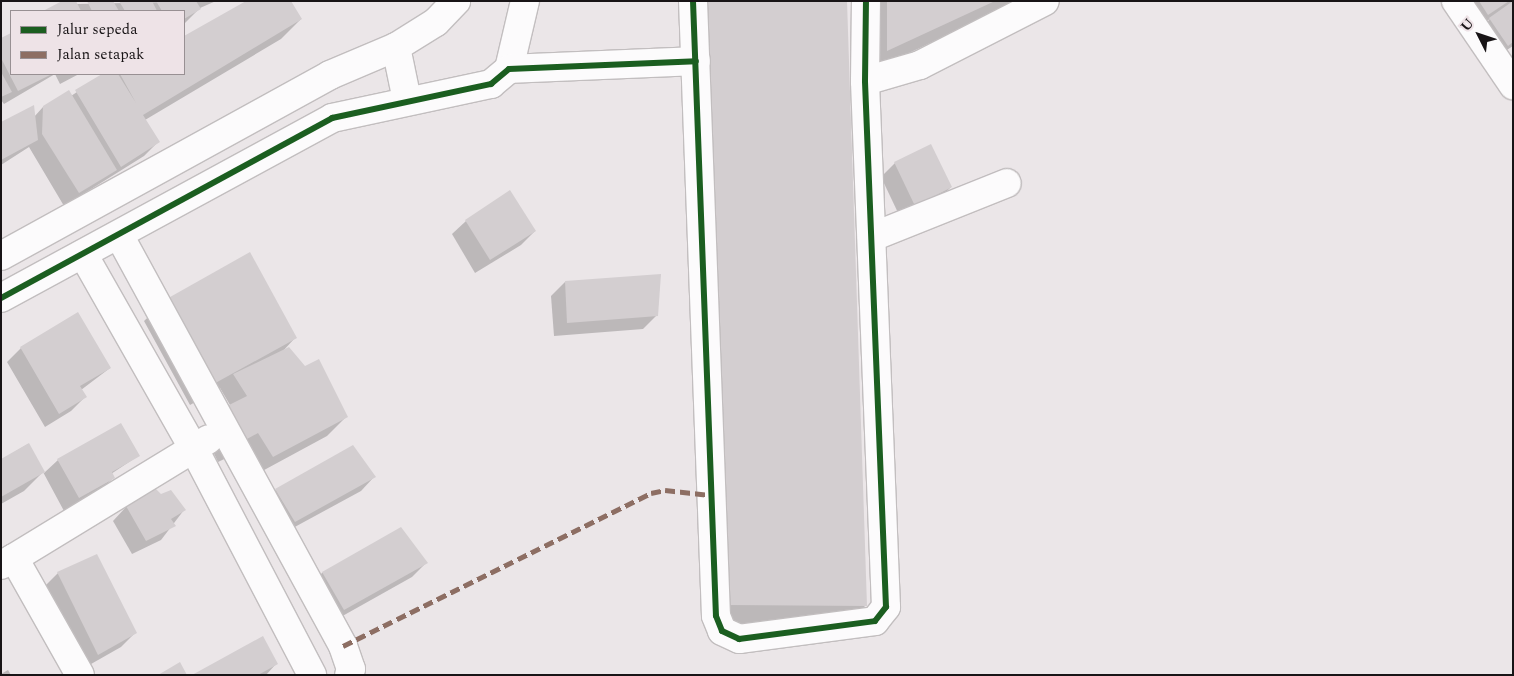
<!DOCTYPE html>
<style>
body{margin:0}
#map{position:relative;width:1514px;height:676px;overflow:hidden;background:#ebe6e8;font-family:Spectral,serif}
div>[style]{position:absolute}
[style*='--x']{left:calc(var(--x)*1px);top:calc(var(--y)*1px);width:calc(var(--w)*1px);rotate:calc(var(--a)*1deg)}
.shadow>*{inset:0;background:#0003}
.building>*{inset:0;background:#d3ced0}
.roads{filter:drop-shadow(1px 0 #c2bebf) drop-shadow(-1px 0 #c2bebf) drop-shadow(0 1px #c2bebf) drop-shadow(0 -1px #c2bebf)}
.street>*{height:28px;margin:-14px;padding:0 14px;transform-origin:14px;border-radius:14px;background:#fcfbfc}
.quiet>*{height:5px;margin-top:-2.5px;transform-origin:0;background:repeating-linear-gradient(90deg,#8d6e63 0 10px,transparent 0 15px)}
.cycleway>*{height:6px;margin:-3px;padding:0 3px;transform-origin:3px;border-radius:3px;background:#1b5e20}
span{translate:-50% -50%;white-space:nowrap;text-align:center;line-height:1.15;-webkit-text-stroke:4px #eee3e7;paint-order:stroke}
.frame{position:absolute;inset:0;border:2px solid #181416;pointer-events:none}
.legend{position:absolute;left:10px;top:10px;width:175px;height:65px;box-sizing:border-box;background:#eee3e7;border:1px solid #989093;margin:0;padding:6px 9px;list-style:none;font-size:15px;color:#181416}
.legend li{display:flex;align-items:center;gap:10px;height:25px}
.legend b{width:25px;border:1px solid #989093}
.north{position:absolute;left:1454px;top:10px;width:50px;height:50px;-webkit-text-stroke:4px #eee3e7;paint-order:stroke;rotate:311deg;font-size:14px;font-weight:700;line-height:20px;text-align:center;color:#181416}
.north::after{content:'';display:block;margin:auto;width:18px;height:22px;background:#181416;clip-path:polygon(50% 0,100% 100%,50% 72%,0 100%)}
</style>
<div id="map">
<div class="shadow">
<div style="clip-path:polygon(65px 1px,76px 4px,216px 1px,200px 8px,184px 24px,184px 11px,45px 11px)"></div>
<div style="clip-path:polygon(249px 1px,301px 19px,281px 39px,145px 120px,158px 142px,144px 156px,64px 206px,29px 147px,1px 165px,1px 124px,34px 117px,43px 107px,71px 96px,104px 74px,184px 74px,184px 38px)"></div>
<div style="clip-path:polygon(684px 1px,846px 1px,866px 605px,843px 629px,704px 628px)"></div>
<div style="clip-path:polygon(864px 1px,1020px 1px,864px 74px)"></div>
<div style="clip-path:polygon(1456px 1px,1513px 1px,1513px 46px,1493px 59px,1476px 33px,1490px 19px,1474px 28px)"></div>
<div style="clip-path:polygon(11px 34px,11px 74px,79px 74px,60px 84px,55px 74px,4px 104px,1px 100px,1px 39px)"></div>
<div style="clip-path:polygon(930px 146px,951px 187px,937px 201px,901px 219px,881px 177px,895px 163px)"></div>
<div style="clip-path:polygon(466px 221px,535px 231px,521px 245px,475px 273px,452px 234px)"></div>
<div style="clip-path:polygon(565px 282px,657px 315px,643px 329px,554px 336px,551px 296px)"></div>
<div style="clip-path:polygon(164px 302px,295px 338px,282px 352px,346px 417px,327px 436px,253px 476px,239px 452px,218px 462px,202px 429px,230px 405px,220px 388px,190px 405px,144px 321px)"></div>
<div style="clip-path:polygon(78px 314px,110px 368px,81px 390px,85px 397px,71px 411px,45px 427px,7px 362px,21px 348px)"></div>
<div style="clip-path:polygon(28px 444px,44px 473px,58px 460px,138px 456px,111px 474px,113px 478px,99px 492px,64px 511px,43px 472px,24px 491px,1px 504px,1px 460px)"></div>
<div style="clip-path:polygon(374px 477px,361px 491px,280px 535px,262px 504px,276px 490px)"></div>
<div style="clip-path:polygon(161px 496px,184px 510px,161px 540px,132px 554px,113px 521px,126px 507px)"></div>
<div style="clip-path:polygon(400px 529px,426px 563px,412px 577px,330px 623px,308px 587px,322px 573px)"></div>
<div style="clip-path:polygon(58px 573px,135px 633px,121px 647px,84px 668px,44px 587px)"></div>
<div style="clip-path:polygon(276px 664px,266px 675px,194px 675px)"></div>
<div style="clip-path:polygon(8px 670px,11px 675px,1px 675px,1px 674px)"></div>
</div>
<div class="building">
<div style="clip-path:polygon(62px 1px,76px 1px,81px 11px,43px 11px)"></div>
<div style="clip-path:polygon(87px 1px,113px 1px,119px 11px,92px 11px)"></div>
<div style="clip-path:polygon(119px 1px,152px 1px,157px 11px,125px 11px)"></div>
<div style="clip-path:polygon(156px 1px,196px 1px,201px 9px,184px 19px,184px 11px,162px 11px)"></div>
<div style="clip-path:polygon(246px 1px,291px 1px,302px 19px,143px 115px,160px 142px,121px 167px,75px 90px,102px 74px,118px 74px,136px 103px,120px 74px,184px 74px,184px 36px)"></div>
<div style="clip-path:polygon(708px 1px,847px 1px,867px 606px,727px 605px)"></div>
<div style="clip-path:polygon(887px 1px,995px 1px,887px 51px)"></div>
<div style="clip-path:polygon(1479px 1px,1509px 1px,1488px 15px)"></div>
<div style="clip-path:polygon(1513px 1px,1513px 42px,1508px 46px,1489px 18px)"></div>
<div style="clip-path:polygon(11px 33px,11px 74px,52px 74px,18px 91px,1px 58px,1px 38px)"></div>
<div style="clip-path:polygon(1px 72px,12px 92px,1px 97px)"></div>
<div style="clip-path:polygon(69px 90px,117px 170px,79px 193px,42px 134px,43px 106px)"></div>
<div style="clip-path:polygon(34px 105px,38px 140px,1px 160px,1px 122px)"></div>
<div style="clip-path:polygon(931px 144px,952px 187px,915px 206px,894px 162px)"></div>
<div style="clip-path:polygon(510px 190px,536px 231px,490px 260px,465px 220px)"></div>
<div style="clip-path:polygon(250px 252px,297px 338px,210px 386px,163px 301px)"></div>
<div style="clip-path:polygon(661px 274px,658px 316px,567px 323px,565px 281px)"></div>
<div style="clip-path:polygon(78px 312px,111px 368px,80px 386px,87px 397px,59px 414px,20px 347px)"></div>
<div style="clip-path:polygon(289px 347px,305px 366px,319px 359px,348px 417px,273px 457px,258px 433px,238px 444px,221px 409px,247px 396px,233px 374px)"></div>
<div style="clip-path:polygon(121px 423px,140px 456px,112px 472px,115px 478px,79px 498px,57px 459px)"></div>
<div style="clip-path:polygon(29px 443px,45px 472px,1px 497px,1px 459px)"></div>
<div style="clip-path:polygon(353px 445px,376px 477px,295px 522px,275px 489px)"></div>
<div style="clip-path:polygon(154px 487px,161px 494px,171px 490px,186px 510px,171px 519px,176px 526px,146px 541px,126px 506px)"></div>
<div style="clip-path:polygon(401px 527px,428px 563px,344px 610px,322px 572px)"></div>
<div style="clip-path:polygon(97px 554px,137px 633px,98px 655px,57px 572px)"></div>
<div style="clip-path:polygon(263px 636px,278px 664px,258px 675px,192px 675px)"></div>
<div style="clip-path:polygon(180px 662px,187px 675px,158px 675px)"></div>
</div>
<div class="roads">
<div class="street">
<div style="--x:693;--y:1;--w:615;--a:87.86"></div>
<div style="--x:716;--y:616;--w:16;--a:68"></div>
<div style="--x:722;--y:631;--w:19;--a:25"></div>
<div style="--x:739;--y:639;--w:137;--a:-7.5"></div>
<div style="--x:875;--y:621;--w:18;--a:-52"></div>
<div style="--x:886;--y:607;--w:526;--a:-92.29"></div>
<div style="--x:865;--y:81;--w:80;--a:-89.3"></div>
<div style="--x:1456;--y:1;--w:102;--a:55.8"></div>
<div style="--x:396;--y:47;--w:54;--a:78.3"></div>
<div style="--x:509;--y:69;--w:70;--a:-76.8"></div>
<div style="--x:865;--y:81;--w:57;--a:-16.2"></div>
<div style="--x:920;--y:65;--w:140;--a:-27.1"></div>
<div style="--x:119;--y:235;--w:468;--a:61.4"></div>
<div style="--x:343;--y:646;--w:24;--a:71"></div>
<div style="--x:351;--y:669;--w:6;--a:108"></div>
<div style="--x:872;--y:237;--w:145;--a:-21.8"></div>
<div style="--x:83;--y:254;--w:224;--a:60.4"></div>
<div style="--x:194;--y:449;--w:255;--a:62.4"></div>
<div style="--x:1;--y:256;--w:376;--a:-28.8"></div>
<div style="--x:330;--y:75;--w:72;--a:-23"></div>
<div style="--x:396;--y:47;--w:47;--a:-32"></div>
<div style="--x:436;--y:22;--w:29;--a:-46"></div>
<div style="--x:1;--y:298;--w:377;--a:-28.5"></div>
<div style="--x:332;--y:118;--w:163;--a:-12.1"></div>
<div style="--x:491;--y:84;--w:23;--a:-40"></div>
<div style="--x:509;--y:69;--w:187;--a:-2.4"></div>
<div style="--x:14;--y:558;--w:228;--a:-31.4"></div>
<div style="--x:1;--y:565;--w:15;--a:-28"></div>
<div style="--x:14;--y:558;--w:134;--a:60.6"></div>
</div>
</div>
<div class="quiet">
<div style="--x:343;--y:646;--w:344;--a:-26.4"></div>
<div style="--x:651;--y:493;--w:14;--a:-12"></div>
<div style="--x:665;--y:490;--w:45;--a:6.3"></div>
</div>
<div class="cycleway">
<div style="--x:693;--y:1;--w:615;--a:87.86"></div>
<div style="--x:716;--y:616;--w:16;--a:68"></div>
<div style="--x:722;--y:631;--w:19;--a:25"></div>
<div style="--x:739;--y:639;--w:137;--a:-7.5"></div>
<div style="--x:875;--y:621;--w:18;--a:-52"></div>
<div style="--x:886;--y:607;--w:526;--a:-92.29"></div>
<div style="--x:865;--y:81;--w:80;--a:-89.3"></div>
<div style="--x:1;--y:298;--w:377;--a:-28.5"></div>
<div style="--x:332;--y:118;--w:163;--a:-12.1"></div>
<div style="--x:491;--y:84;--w:23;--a:-40"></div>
<div style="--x:509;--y:69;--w:187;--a:-2.4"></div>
</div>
<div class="frame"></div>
<ul class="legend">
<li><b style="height:6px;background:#1b5e20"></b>Jalur sepeda</li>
<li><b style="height:6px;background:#8d6e63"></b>Jalan setapak</li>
</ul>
<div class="north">U</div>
</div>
